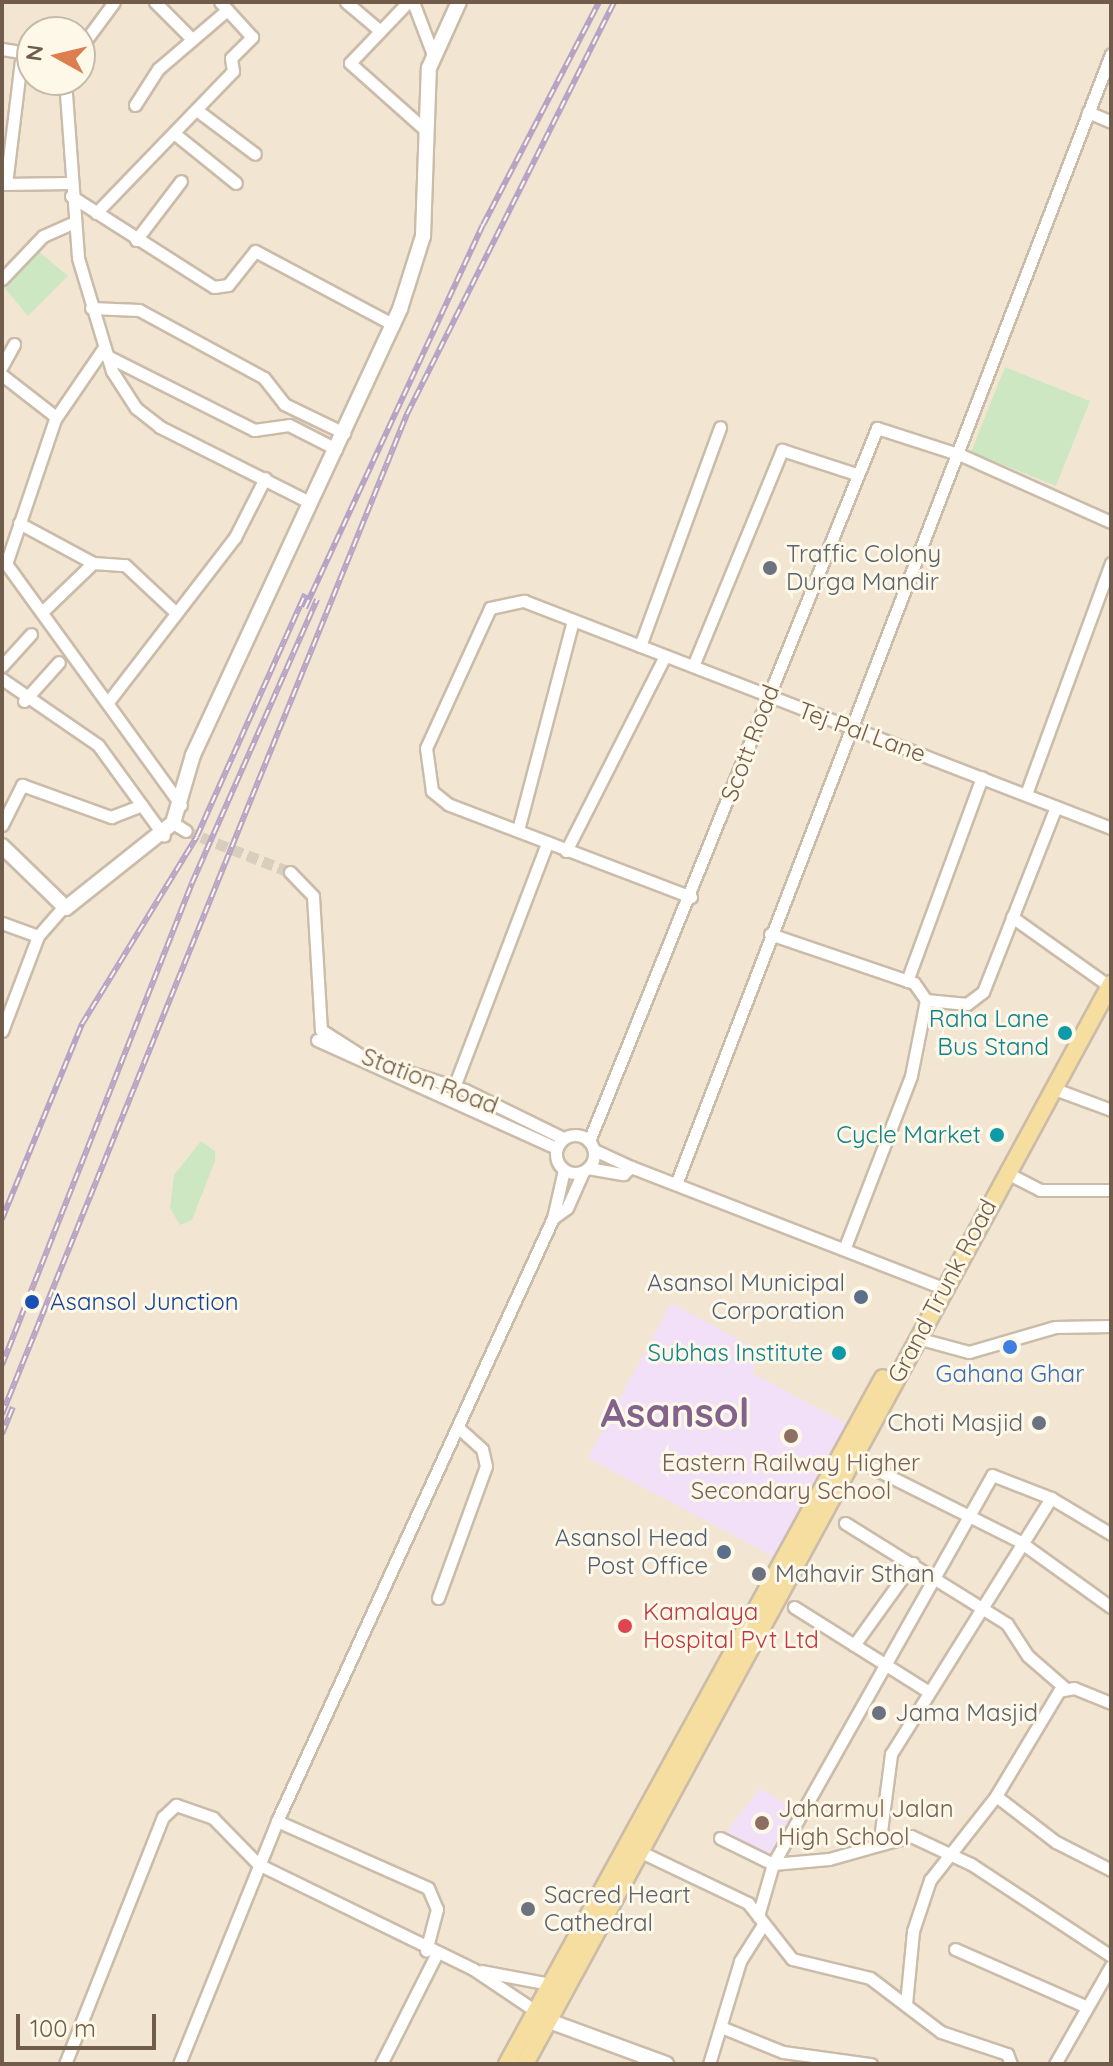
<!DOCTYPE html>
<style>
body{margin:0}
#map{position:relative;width:1113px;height:2066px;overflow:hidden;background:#fbf4e3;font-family:Quicksand,sans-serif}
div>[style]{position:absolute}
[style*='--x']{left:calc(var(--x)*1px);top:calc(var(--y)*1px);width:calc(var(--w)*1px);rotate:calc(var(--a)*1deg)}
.residential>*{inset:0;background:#f2e6d2}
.education>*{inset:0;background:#f1e0f7}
.green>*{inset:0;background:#cee7c3}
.minor-tunnel>*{height:11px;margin-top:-5.5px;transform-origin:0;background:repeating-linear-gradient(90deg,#d8cebd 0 11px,transparent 0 16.5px)}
.roads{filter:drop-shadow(2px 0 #cbbcaa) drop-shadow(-2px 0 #cbbcaa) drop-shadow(0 2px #cbbcaa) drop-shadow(0 -2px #cbbcaa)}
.minor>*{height:11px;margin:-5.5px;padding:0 5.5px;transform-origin:5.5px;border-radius:5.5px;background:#fff}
.minor>.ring{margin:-5.5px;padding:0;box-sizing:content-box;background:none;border:11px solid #fff;border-radius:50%}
.tertiary>*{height:14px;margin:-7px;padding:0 7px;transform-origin:7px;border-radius:7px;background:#fff}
.primary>*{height:16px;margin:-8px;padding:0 8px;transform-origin:8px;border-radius:8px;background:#f5de9f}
.rail>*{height:6px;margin-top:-3px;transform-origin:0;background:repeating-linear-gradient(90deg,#fef8e9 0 9px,#b7a3c3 0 18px);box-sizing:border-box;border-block:2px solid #b7a3c3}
.dots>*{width:22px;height:22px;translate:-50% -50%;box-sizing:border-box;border:4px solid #fef8e9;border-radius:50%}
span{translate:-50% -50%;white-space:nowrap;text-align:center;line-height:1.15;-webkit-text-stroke:6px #fef8e9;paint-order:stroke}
.worship-label{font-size:24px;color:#5b616d}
.left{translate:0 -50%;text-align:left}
.right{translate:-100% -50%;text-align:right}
.street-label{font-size:24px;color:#715c4b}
.culture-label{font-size:24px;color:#0d838f}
.service-label{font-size:24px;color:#4e5e75}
.transit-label{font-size:24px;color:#164399}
.shop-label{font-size:24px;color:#366cbe}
.education-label{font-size:24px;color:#785e54}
.health-label{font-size:24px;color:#be3a42}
.town-label{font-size:40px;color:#83638d;font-weight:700}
.frame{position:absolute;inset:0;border:4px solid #715c4b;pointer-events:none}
.north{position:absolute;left:16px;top:16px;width:80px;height:80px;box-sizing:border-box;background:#fef8e9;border:2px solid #c6baaa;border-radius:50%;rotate:278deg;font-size:22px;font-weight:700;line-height:32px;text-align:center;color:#715c4b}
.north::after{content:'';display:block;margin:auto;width:28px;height:36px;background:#dd7e4f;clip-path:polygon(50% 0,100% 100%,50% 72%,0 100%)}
.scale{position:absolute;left:16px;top:2014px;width:140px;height:36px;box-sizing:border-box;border:4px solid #715c4b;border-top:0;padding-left:10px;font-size:24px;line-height:28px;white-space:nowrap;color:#715c4b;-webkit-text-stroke:6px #fef8e9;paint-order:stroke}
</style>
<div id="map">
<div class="residential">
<div style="clip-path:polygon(evenodd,2px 2px,1111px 2px,1111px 2064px,2px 2064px,2px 2px,32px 32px,80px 32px,80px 80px,32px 80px,32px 32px)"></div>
</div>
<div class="education">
<div style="clip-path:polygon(671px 1303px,762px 1352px,752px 1373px,847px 1424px,776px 1558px,588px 1458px)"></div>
<div style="clip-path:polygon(760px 1788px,798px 1811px,772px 1860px,724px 1835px)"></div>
</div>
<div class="green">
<div style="clip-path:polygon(37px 250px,68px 276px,28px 316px,2px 285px)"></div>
<div style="clip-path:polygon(1005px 367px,1090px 401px,1056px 486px,971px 452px)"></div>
<div style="clip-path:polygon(201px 1141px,215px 1151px,215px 1161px,192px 1220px,180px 1225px,170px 1208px,174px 1175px)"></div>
</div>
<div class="minor-tunnel">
<div style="--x:186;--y:831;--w:112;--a:21.5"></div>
</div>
<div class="roads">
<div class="minor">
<div style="--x:155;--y:2;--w:52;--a:45"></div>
<div style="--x:346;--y:2;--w:42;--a:40.2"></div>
<div style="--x:408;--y:2;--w:84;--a:133.6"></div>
<div style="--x:350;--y:63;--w:98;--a:41.7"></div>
<div style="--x:413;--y:2;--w:53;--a:69.2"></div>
<div style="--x:80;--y:48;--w:57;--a:-53.5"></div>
<div style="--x:2;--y:49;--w:30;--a:9"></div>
<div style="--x:65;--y:80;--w:178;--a:85.8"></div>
<div style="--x:78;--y:258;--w:118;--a:73.3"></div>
<div style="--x:112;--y:371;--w:44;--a:57"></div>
<div style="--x:136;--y:408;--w:31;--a:38"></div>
<div style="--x:160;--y:427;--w:167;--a:26.7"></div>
<div style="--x:135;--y:105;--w:43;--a:-57.4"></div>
<div style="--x:158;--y:69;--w:91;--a:-40.5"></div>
<div style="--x:198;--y:111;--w:71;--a:37"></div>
<div style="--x:1088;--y:112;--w:25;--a:23"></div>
<div style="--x:175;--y:134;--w:78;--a:38.8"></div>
<div style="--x:2;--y:184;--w:68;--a:-0.8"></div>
<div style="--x:6;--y:184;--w:133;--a:-83.1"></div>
<div style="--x:71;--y:196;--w:169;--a:32.5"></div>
<div style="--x:214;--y:287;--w:14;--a:-8"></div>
<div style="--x:228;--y:285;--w:43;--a:-51.5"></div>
<div style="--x:255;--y:251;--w:157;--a:28"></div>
<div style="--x:96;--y:213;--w:197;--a:-46"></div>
<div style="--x:233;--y:71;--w:13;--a:-99"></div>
<div style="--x:231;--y:58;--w:30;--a:-45"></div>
<div style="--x:252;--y:37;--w:47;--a:-132.4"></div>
<div style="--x:136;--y:240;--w:74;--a:-52.7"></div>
<div style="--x:2;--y:279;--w:59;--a:-46.4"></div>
<div style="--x:43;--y:236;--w:34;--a:-24"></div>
<div style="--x:91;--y:308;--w:48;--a:2.4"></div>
<div style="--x:139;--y:310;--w:142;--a:28.5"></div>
<div style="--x:264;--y:378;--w:33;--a:52"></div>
<div style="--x:284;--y:404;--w:67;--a:25.8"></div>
<div style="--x:105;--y:355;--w:167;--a:26.7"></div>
<div style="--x:254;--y:430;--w:35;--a:-8"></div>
<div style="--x:289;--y:425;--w:53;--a:27.1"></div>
<div style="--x:2;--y:366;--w:25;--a:-61"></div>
<div style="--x:2;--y:375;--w:68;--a:37.9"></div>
<div style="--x:19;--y:523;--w:84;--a:28.4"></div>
<div style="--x:93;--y:563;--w:32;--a:4"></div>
<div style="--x:125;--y:565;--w:67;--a:43.2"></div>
<div style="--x:2;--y:558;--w:305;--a:54.1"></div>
<div style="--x:6;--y:564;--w:153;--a:-71.3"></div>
<div style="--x:55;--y:419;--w:85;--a:-55.6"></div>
<div style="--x:42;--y:612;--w:71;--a:-43.9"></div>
<div style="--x:640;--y:646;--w:233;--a:-69.9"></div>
<div style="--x:2;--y:666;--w:43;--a:-47.8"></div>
<div style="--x:693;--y:666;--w:234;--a:-67.6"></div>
<div style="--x:782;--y:450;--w:78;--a:18"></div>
<div style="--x:2;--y:679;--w:116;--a:34.5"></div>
<div style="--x:98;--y:745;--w:112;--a:54"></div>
<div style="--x:24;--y:701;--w:52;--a:-48.1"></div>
<div style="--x:108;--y:702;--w:208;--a:-52.4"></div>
<div style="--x:235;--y:537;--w:66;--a:-63"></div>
<div style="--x:1026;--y:794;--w:246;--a:-69.8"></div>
<div style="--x:173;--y:823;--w:15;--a:32"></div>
<div style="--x:2;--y:825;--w:45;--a:-63.4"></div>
<div style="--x:22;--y:785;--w:95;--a:19.8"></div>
<div style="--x:111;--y:817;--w:33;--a:-21"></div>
<div style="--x:518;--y:830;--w:216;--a:-75.3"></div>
<div style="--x:566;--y:851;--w:219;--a:-63.1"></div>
<div style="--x:290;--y:872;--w:33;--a:46"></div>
<div style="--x:313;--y:896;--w:134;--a:86.6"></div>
<div style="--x:321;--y:1030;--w:52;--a:32.5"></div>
<div style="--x:365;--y:1058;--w:105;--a:17.7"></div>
<div style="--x:465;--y:1090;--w:109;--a:26.1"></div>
<div style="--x:691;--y:897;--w:260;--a:-159.1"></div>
<div style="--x:448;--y:804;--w:21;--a:-141"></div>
<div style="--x:432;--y:791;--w:43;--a:-97.9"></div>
<div style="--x:426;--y:748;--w:154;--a:-65.4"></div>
<div style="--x:490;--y:608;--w:35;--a:-12"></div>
<div style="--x:524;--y:601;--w:629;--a:21.14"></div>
<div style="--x:1012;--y:917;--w:119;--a:35.4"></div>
<div style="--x:2;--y:923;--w:38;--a:20"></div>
<div style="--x:38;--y:936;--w:37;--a:-49"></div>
<div style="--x:770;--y:934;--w:152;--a:18.8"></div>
<div style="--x:914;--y:983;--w:21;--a:55"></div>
<div style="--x:926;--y:1000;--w:77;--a:101.2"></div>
<div style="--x:911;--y:1076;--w:183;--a:111.1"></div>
<div style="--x:907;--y:981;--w:217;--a:-69.8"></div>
<div style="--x:926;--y:1000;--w:41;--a:5.6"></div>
<div style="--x:967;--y:1004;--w:20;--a:-37"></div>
<div style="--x:983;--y:992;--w:199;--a:-68.5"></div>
<div style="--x:2;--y:1031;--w:102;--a:-69.2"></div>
<div style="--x:317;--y:1040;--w:262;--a:24.3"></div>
<div style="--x:454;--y:1087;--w:261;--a:-69.1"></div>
<div style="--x:1052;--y:1088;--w:63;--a:20.4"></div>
<div class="ring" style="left:556px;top:1135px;width:27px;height:27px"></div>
<div style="--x:589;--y:1141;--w:769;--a:-68"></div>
<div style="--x:877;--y:428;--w:88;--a:17.8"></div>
<div style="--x:961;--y:455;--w:164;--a:24.1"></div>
<div style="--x:631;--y:1167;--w:337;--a:21.2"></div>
<div style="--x:588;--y:1168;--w:36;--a:10"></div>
<div style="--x:623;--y:1174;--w:11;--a:-41"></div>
<div style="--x:631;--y:1167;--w:41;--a:-155.3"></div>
<div style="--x:564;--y:1170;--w:49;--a:102.9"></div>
<div style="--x:553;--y:1218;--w:17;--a:-36"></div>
<div style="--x:567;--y:1208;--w:39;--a:-66"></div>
<div style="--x:1007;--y:1173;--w:37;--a:27"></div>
<div style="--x:1040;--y:1190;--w:71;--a:0"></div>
<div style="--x:678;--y:1179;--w:1205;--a:-68.95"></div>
<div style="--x:917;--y:1338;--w:54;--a:15.1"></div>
<div style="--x:969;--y:1352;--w:90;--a:-16.2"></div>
<div style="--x:1055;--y:1327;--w:56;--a:-1"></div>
<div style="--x:873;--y:1468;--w:163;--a:26.6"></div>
<div style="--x:1019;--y:1541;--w:113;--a:35.7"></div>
<div style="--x:845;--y:1523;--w:191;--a:31.9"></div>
<div style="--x:1007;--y:1624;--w:38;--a:57"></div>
<div style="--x:1028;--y:1656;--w:49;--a:40.9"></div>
<div style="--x:438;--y:1598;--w:140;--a:-70"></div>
<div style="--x:486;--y:1466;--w:17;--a:-103"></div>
<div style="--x:482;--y:1449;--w:31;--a:-138"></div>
<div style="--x:794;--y:1607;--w:156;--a:32.2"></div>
<div style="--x:854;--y:1645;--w:101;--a:-54.3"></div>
<div style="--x:1111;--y:1703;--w:40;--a:-158"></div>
<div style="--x:1074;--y:1688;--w:15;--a:169"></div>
<div style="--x:1059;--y:1691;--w:122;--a:121"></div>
<div style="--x:996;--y:1796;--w:76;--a:37.5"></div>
<div style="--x:1056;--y:1842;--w:62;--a:27"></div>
<div style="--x:277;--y:1821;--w:165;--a:23.9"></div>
<div style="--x:428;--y:1888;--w:23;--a:67"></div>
<div style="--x:437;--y:1909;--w:43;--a:104.7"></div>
<div style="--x:720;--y:1838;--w:59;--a:26.1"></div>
<div style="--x:773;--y:1864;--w:56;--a:-5.1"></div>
<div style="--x:829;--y:1859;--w:85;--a:-15.7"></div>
<div style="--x:911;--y:1836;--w:66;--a:25"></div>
<div style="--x:971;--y:1864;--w:168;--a:33.3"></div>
<div style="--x:880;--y:1839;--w:86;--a:-82.6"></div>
<div style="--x:891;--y:1754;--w:302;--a:-58"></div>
<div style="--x:639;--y:1851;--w:121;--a:25.5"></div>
<div style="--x:748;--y:1903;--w:71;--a:51.8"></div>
<div style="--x:792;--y:1959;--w:80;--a:13.7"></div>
<div style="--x:870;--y:1978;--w:89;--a:37.3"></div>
<div style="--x:941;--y:2032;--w:70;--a:18.4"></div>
<div style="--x:1007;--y:2054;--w:11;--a:68"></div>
<div style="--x:758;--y:1916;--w:54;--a:-73.9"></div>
<div style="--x:773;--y:1864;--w:446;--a:-60.6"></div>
<div style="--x:992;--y:1475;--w:63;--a:21.3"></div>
<div style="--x:1051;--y:1498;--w:70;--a:31"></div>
<div style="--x:955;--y:1949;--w:144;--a:23.7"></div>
<div style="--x:481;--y:1971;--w:70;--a:10.7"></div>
<div style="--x:906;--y:2004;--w:73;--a:-84.5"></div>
<div style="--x:913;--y:1931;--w:54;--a:-71.6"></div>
<div style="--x:930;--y:1880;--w:107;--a:-51.8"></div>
<div style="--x:721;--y:2027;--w:67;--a:22"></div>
<div style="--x:783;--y:2052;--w:89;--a:7.8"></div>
<div style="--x:65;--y:2064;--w:266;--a:-68.4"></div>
<div style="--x:163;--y:1817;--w:18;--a:-43"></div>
<div style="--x:176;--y:1805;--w:39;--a:19"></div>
<div style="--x:213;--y:1818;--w:64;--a:45.6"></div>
<div style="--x:258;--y:1864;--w:239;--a:26"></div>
<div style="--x:473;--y:1969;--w:81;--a:33.9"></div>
<div style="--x:179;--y:2064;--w:262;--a:-68"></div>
<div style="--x:277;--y:1821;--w:663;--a:-65.41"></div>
<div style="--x:381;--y:2064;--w:122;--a:-63.2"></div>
<div style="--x:709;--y:2064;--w:108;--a:-73.2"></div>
<div style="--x:740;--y:1961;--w:41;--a:-57.8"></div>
<div style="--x:1055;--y:2064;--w:113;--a:-60.3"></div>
</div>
<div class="tertiary">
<div style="--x:2;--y:846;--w:89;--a:44.1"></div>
<div style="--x:66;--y:908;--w:137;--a:-38.5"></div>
<div style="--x:173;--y:823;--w:71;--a:-73.6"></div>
<div style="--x:193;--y:755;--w:492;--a:-65.1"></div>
<div style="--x:400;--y:309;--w:77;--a:-72.5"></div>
<div style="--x:423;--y:236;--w:168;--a:-88"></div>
<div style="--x:429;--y:68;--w:72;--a:-65.6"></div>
<div style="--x:549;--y:2021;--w:125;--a:20.2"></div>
</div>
<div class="primary">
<div style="--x:507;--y:2064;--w:782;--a:-61.27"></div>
<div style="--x:525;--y:2064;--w:1229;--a:-61.52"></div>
</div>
</div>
<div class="rail">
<div style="--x:305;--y:608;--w:422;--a:-65.1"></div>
<div style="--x:483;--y:225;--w:251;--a:-62.5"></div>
<div style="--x:2;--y:1219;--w:211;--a:-67.7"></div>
<div style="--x:82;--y:1024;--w:220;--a:-58.5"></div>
<div style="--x:197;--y:836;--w:265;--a:-65.9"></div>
<div style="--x:2;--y:1365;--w:518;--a:-68.49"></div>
<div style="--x:192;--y:883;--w:310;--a:-66.2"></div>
<div style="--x:2;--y:1414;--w:1079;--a:-67.95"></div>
<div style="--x:407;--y:414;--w:461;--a:-63.3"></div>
<div style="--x:2;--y:1434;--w:29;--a:-68"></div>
</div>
<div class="dots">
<div style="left:770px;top:568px;background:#6b7280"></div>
<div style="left:1065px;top:1033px;background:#0f9aa8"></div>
<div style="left:997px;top:1135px;background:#0f9aa8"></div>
<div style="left:861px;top:1297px;background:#5c6f8a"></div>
<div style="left:32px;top:1302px;background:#1a4fb4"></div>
<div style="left:1010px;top:1347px;background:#3f7fe0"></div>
<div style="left:839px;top:1353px;background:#0f9aa8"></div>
<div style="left:1039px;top:1423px;background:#6b7280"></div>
<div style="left:791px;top:1436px;background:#8d6e63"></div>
<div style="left:724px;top:1552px;background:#5c6f8a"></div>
<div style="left:759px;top:1574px;background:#6b7280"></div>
<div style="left:625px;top:1626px;background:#e0444e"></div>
<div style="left:879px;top:1713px;background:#6b7280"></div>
<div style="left:762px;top:1823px;background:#8d6e63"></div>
<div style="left:528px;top:1909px;background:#6b7280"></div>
</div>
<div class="worship-label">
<span class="left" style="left:786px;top:568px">Traffic Colony<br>Durga Mandir</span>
<span class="right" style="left:1023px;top:1423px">Choti Masjid</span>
<span class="left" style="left:775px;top:1574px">Mahavir Sthan</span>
<span class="left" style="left:895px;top:1713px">Jama Masjid</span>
<span class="left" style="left:544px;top:1909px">Sacred Heart<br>Cathedral</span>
</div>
<div class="street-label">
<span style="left:862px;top:732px;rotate:20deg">Tej Pal Lane</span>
<span style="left:750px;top:743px;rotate:-69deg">Scott Road</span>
<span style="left:430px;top:1081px;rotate:21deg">Station Road</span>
<span style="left:942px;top:1291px;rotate:-62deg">Grand Trunk Road</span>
</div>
<div class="culture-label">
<span class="right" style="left:1049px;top:1033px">Raha Lane<br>Bus Stand</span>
<span class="right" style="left:981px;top:1135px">Cycle Market</span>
<span class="right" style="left:823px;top:1353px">Subhas Institute</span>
</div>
<div class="service-label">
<span class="right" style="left:845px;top:1297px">Asansol Municipal<br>Corporation</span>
<span class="right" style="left:708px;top:1552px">Asansol Head<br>Post Office</span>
</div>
<div class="transit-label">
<span class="left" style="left:50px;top:1302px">Asansol Junction</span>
</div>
<div class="shop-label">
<span style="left:1010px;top:1374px">Gahana Ghar</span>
</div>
<div class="education-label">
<span style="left:791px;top:1477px">Eastern Railway Higher<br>Secondary School</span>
<span class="left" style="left:778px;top:1823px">Jaharmul Jalan<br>High School</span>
</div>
<div class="health-label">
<span class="left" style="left:643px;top:1626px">Kamalaya<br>Hospital Pvt Ltd</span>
</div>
<div class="town-label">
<span style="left:675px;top:1412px">Asansol</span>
</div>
<div class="frame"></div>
<div class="north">N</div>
<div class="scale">100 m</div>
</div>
